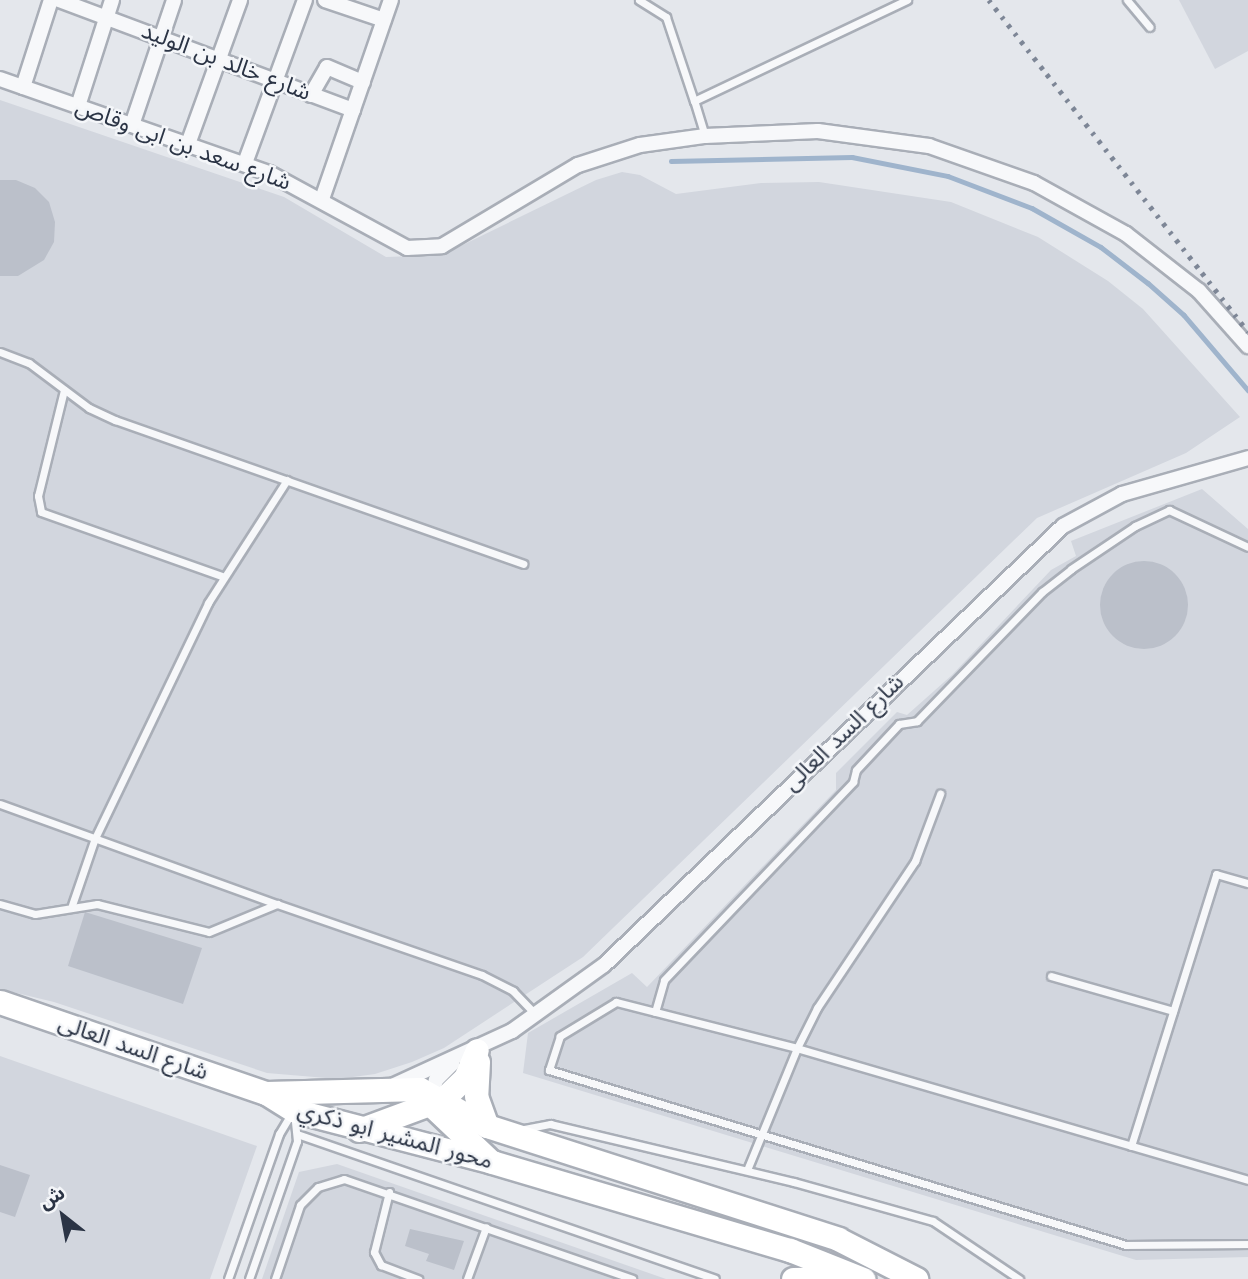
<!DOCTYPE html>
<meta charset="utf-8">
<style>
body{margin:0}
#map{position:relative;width:1248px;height:1279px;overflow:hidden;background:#e4e7ec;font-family:"Work Sans","Noto Sans Arabic",sans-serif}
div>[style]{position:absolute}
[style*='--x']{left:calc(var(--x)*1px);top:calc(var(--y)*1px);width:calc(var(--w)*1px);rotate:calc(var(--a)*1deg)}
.built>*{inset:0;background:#d2d6de}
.stream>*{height:4.5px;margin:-2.25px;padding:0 2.25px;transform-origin:2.25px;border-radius:2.25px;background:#9fb4cc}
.building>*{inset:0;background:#bbc0ca}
.round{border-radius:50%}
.roads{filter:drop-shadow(2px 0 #a9aeb7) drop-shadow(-2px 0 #a9aeb7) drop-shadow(0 2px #a9aeb7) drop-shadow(0 -2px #a9aeb7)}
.lane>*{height:7px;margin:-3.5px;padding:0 3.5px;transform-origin:3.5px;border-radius:3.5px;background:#f7f8fa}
.street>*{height:14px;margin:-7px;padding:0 7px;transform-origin:7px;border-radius:7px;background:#f7f8fa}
.primary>*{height:23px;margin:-11.5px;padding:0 11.5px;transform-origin:11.5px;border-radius:11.5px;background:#fff}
.rail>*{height:4.5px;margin-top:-2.25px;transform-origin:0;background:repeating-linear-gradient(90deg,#7d8696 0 3.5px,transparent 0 10.5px)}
span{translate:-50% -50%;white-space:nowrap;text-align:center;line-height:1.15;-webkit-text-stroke:5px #f4f6f9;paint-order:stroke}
.street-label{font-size:23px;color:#2b3445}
.north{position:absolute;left:28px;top:1181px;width:70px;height:70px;-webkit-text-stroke:5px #f4f6f9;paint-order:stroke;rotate:329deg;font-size:19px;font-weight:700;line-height:28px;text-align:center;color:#2b3445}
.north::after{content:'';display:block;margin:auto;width:24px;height:32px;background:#2b3445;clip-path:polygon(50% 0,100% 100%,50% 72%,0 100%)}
</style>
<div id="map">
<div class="built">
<div style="clip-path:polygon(1179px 0,1248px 0,1248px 51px,1215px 69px)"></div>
<div style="clip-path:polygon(0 100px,284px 197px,386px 257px,442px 255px,596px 180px,622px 172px,640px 175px,676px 194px,761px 183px,819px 182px,951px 202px,1038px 237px,1108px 281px,1143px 309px,1240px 417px,1186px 453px,1037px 518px,583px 957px,444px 1048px,412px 1062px,375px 1074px,338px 1079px,267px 1073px,54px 1002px,0 989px)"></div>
<div style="clip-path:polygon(1202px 489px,1248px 529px,1248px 1257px,1136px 1260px,523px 1073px,528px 1033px,632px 973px,647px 987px,836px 790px,836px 773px,897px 712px,907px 715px,952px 675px,1051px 570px,1076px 556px,1071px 541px)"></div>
<div style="clip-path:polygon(0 1056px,257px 1146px,210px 1279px,0 1279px)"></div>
<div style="clip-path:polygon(337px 1164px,666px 1279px,262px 1279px,299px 1172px)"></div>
</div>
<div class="stream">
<div style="--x:671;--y:161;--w:181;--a:-1.3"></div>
<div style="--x:852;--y:157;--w:98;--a:11.2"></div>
<div style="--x:948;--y:176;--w:90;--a:20.9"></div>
<div style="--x:1032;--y:208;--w:79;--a:29.5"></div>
<div style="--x:1101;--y:247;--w:59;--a:37.5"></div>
<div style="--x:1148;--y:283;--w:48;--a:41.6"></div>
<div style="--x:1184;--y:315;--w:99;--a:49.5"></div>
</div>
<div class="building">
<div style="clip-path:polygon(0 180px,16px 180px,35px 188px,49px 202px,55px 222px,54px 242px,44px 260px,18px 276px,0 276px)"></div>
<div class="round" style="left:1100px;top:561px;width:88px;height:88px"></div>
<div style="clip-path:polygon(85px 912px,202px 948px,183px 1004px,68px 966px)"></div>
<div style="clip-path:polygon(0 1165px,30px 1175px,15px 1217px,0 1212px)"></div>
<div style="clip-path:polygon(410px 1229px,464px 1241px,454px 1270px,426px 1261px,429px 1254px,405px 1246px)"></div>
</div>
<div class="roads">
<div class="lane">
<div style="--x:639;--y:0;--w:32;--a:32"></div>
<div style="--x:666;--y:17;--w:89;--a:71.6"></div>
<div style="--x:1127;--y:0;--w:35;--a:50"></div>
<div style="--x:705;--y:136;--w:37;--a:-107"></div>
<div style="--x:694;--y:101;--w:236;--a:-25.4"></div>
<div style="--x:0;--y:352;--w:31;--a:21"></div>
<div style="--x:29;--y:363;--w:75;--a:36.9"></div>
<div style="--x:89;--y:408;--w:29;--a:25"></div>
<div style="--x:115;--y:420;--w:433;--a:19.4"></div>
<div style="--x:64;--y:390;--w:109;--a:103.8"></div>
<div style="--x:38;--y:496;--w:16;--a:79"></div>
<div style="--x:41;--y:512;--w:192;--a:19.5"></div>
<div style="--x:0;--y:804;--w:294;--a:19.9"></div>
<div style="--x:0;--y:904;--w:36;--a:16"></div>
<div style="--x:35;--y:914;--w:63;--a:-9.2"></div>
<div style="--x:97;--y:904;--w:115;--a:14"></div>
<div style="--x:209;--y:932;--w:74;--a:-22.4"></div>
<div style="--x:277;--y:904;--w:217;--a:19.1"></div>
<div style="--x:482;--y:975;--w:35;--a:27"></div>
<div style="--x:513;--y:991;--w:33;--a:46"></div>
<div style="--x:72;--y:905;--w:71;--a:-71.1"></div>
<div style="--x:95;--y:838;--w:261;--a:-64.3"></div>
<div style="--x:208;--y:603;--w:146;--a:-57.3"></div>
<div style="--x:1051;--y:976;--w:127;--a:16"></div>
<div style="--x:655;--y:1012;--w:33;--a:-74"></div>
<div style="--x:664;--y:980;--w:274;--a:-46.3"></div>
<div style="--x:853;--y:782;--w:12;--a:-76"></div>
<div style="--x:856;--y:770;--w:63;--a:-46.9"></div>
<div style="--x:899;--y:724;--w:18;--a:-9"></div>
<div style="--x:917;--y:721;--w:180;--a:-45.9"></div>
<div style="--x:1042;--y:592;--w:37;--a:-38"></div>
<div style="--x:1071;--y:569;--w:77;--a:-33.9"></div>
<div style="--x:1135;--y:526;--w:38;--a:-25"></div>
<div style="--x:1169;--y:510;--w:87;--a:25.1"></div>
<div style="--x:519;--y:1130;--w:32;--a:-11"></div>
<div style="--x:550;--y:1124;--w:251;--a:13.4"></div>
<div style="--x:794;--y:1182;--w:144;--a:15.7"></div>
<div style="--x:933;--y:1221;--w:104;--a:34"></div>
<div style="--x:297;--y:1134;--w:442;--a:19.1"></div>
<div style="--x:1131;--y:1146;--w:285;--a:-72.6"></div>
<div style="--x:1216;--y:874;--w:33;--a:16"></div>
<div style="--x:747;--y:1170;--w:132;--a:-67.7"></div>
<div style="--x:797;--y:1048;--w:45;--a:-63.4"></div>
<div style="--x:817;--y:1008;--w:177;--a:-56.3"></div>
<div style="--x:915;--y:861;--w:72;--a:-69.5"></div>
<div style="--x:1248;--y:1180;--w:470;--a:-163.7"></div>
<div style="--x:797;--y:1048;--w:187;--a:-165.7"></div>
<div style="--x:616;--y:1002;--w:66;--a:148.7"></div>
<div style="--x:560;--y:1036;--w:36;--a:108"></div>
<div style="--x:549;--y:1070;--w:603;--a:16.87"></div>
<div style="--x:1126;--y:1245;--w:122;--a:-0.5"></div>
<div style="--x:389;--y:1192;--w:62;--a:104"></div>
<div style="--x:374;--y:1252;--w:15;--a:62"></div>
<div style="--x:381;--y:1265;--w:40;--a:21"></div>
<div style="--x:228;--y:1279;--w:154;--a:-70.6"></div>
<div style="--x:279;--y:1134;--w:23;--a:-59"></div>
<div style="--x:249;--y:1279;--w:146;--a:-70.8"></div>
<div style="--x:297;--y:1141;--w:28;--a:-96"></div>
<div style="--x:275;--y:1279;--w:78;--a:-71.3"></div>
<div style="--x:300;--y:1205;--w:25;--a:-45"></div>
<div style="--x:318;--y:1187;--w:27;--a:-17"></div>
<div style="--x:344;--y:1179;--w:305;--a:19.1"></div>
<div style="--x:467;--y:1279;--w:55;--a:-69.9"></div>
</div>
<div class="street">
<div style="--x:59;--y:0;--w:314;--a:20.5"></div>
<div style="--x:325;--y:0;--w:62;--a:18.7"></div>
<div style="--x:0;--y:79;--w:285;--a:19.3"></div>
<div style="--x:269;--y:173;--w:157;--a:28.5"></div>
<div style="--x:407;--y:248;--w:35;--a:-3"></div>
<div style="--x:442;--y:246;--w:158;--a:-30.8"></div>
<div style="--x:578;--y:165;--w:65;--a:-17.9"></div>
<div style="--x:640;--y:145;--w:66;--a:-7.9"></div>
<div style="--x:705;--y:136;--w:113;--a:-2.5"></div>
<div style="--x:818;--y:131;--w:112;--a:7.7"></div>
<div style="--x:929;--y:146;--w:111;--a:19.4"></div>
<div style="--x:1034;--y:183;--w:105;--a:29"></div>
<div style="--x:1126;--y:234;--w:93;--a:38"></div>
<div style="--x:1199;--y:291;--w:74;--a:48.3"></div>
<div style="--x:23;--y:87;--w:91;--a:-72.2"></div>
<div style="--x:311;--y:95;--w:32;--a:-60"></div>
<div style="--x:327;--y:67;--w:39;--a:23"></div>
<div style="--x:78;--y:106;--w:111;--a:-72.2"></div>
<div style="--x:132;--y:125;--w:132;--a:-71.4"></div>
<div style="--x:188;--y:144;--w:153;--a:-70.1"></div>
<div style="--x:245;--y:163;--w:174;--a:-69.8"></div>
<div style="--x:322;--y:199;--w:211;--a:-70.9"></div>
<div style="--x:394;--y:1085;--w:130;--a:-24.6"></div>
<div style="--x:512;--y:1031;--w:113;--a:-35.7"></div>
<div style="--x:604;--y:965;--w:635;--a:-43.72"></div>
<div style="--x:1063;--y:526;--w:67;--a:-28.5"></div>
<div style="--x:1122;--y:494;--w:131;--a:-15.9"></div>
<div style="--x:430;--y:1102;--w:23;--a:-75"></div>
<div style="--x:436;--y:1080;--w:23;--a:-45"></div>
</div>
<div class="primary">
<div style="--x:0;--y:1002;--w:281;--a:18.9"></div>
<div style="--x:266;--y:1093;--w:32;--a:32"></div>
<div style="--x:293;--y:1110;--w:206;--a:14.6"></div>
<div style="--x:492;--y:1162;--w:311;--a:16.5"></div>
<div style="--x:790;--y:1250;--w:79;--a:21.7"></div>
<div style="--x:478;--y:1062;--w:34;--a:93"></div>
<div style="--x:476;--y:1096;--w:32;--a:70"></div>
<div style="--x:266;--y:1093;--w:154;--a:-1.5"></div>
<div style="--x:420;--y:1089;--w:77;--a:28.9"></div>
<div style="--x:487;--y:1126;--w:369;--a:17.8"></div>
<div style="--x:838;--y:1239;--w:88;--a:27.1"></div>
<div style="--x:431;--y:1105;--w:77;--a:43.4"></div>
<div style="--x:359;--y:1130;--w:90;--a:-20.3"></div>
<div style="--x:443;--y:1099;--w:30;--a:-44"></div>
<div style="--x:465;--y:1078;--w:30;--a:-67"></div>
<div style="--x:793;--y:1279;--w:57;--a:-1"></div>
</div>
</div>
<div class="rail">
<div style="--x:989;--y:0;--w:421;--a:52"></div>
</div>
<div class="street-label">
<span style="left:226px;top:62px;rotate:21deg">شارع خالد بن الوليد</span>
<span style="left:183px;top:145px;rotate:20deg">شارع سعد بن ابى وقاص</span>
<span style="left:844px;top:733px;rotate:-44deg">شارع السد العالى</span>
<span style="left:133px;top:1048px;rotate:19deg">شارع السد العالى</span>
<span style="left:395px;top:1136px;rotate:15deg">محور المشير ابو ذكري</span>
</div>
<div class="north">ش</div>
</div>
